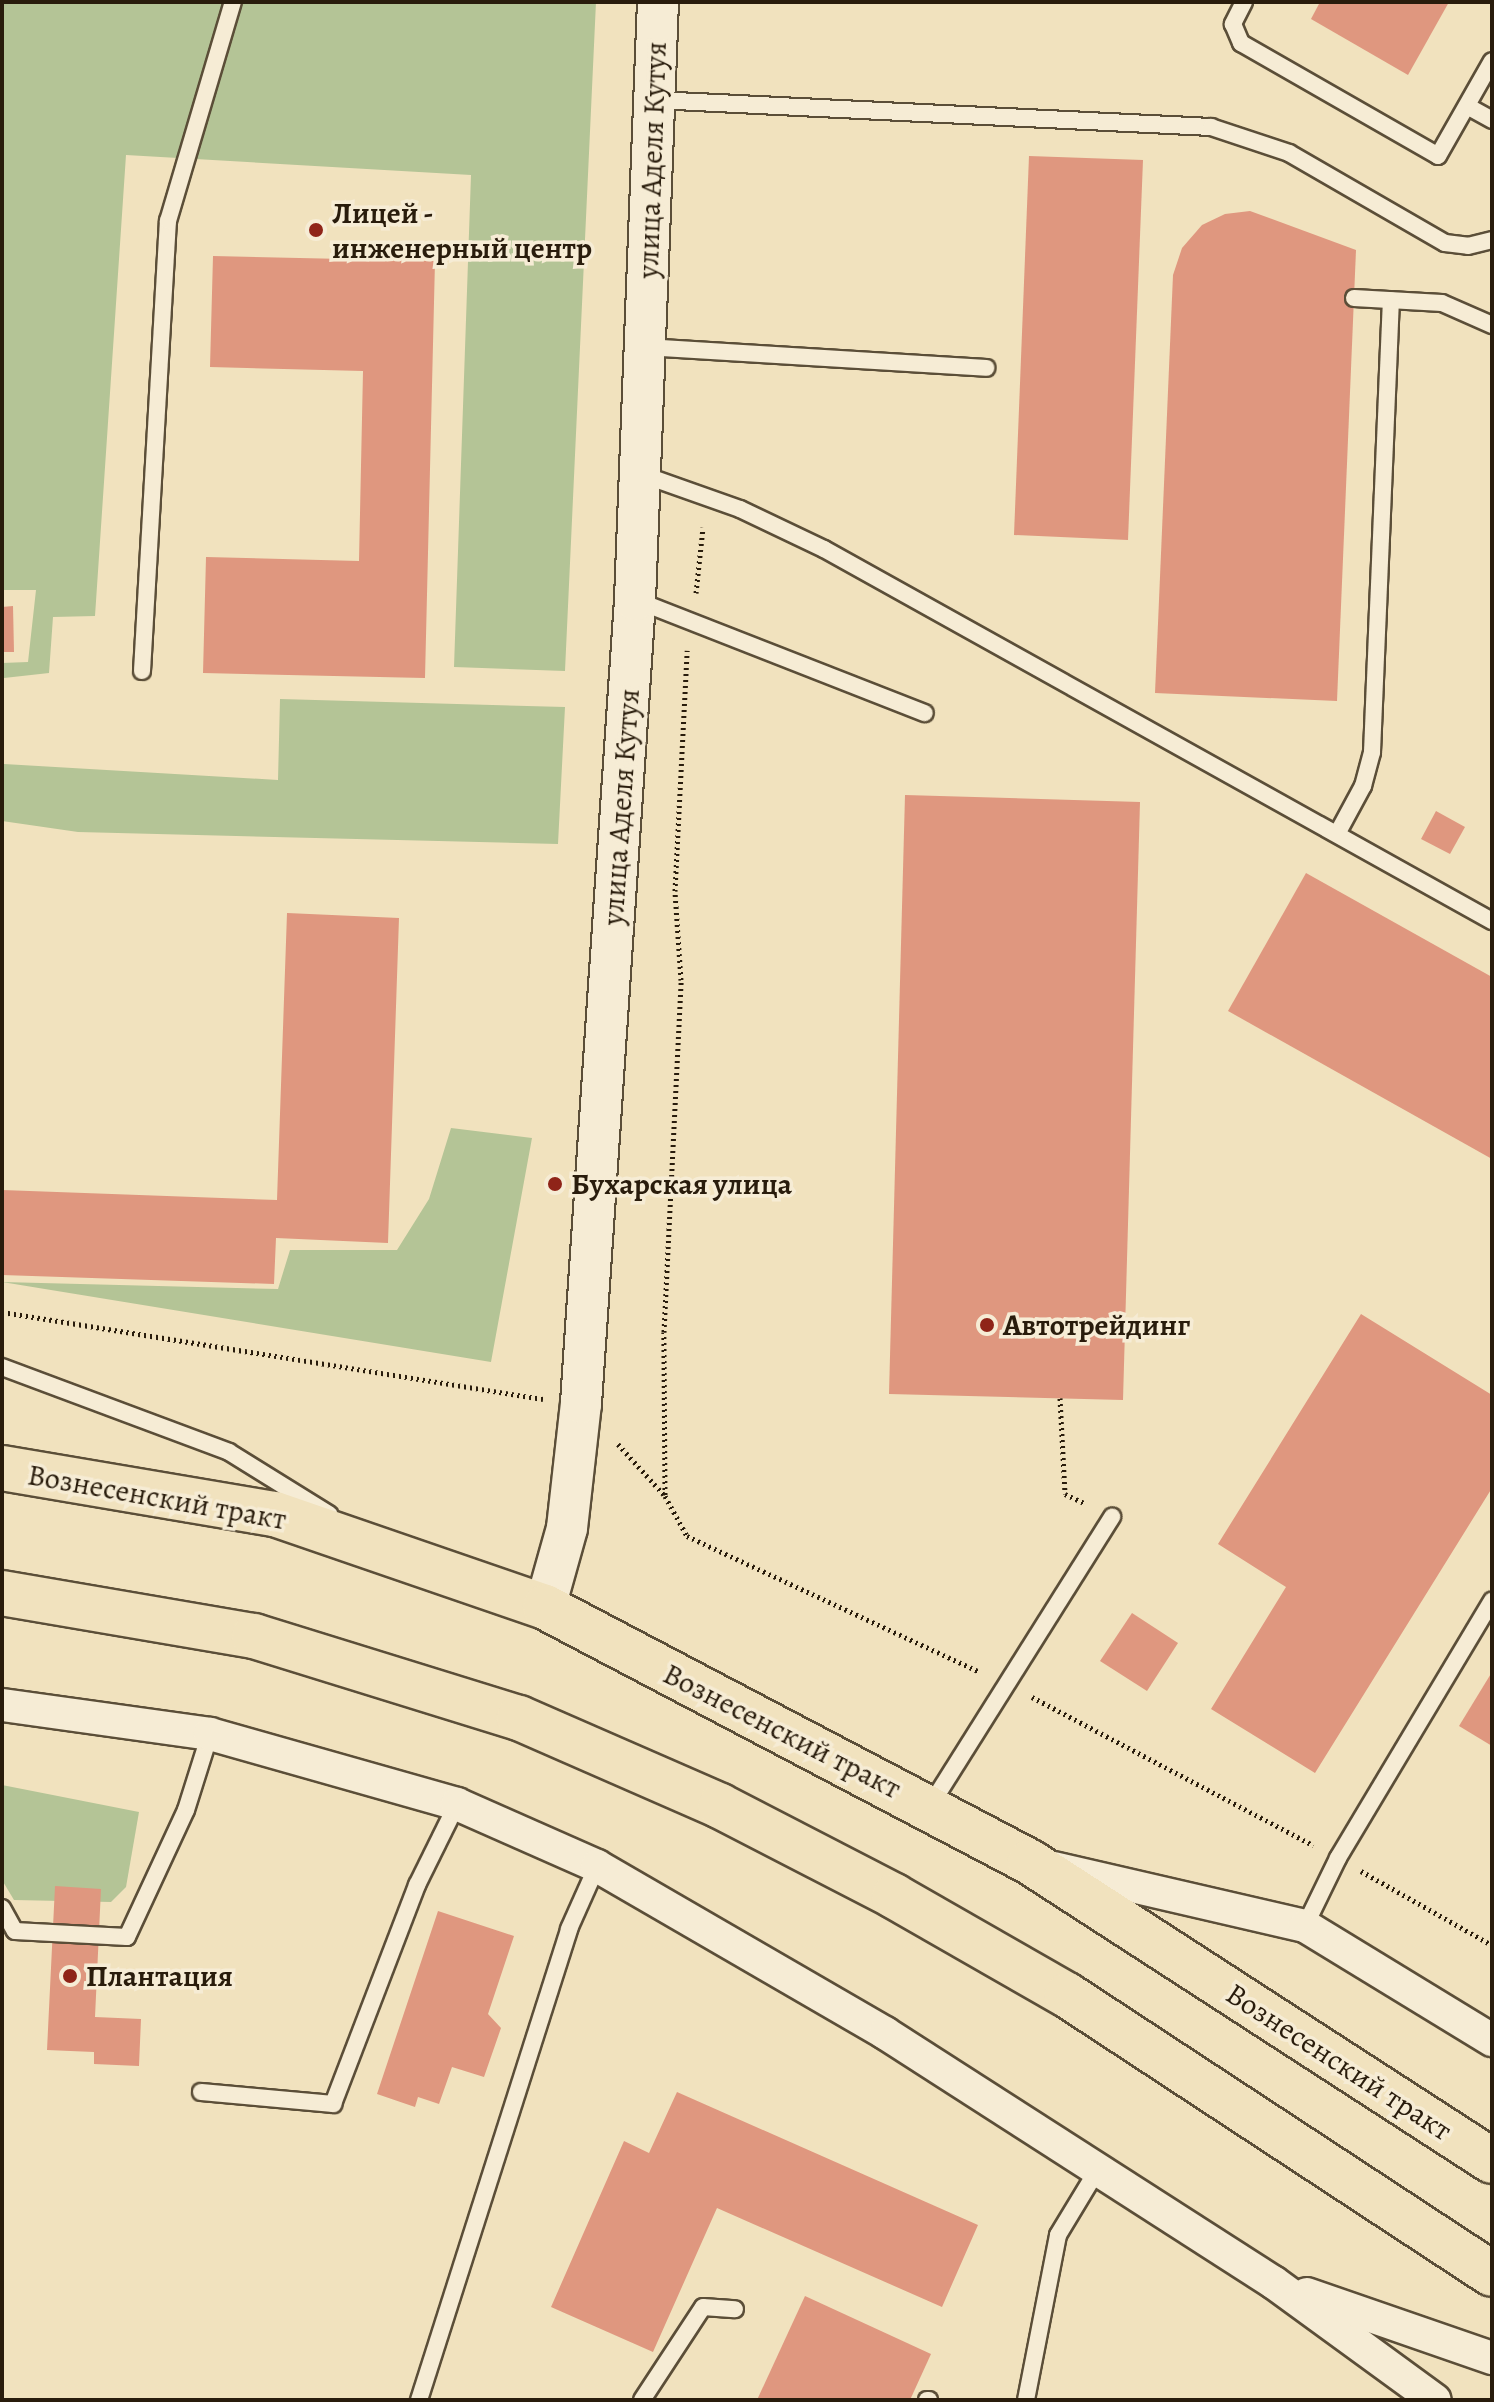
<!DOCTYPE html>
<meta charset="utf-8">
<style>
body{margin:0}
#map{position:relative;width:1494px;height:2402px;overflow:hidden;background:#f1e2be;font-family:Alegreya,serif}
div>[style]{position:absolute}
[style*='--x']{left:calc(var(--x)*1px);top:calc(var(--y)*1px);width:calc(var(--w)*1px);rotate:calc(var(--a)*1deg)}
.green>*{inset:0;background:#b4c496}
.building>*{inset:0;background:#df977f}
.path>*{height:5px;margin-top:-2.5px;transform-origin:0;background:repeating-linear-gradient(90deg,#291c0c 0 2px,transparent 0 6px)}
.roads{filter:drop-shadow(2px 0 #5b4e38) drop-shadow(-2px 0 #5b4e38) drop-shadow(0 2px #5b4e38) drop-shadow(0 -2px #5b4e38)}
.service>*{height:16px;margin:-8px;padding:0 8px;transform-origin:8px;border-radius:8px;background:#f6ecd5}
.minor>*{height:32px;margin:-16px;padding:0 16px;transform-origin:16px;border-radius:16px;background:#f6ecd5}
.tertiary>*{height:40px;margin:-20px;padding:0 20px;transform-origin:20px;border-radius:20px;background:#f6ecd5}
.primary>*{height:44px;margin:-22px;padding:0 22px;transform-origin:22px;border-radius:22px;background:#f1e2be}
.dots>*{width:22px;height:22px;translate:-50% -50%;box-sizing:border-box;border:4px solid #f6ecd5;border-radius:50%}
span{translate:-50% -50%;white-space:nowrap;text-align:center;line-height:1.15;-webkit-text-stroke:7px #f6ecd5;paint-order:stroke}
.street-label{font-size:30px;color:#291c0c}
.poi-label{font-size:30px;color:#291c0c;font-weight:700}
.left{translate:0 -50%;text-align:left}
.frame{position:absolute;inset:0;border:4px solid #291c0c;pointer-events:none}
</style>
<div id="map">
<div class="green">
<div style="clip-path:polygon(2px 2px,596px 2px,565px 671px,454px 667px,471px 175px,126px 155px,95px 616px,53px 617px,49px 673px,4px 678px,4px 764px,278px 780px,280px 699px,565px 707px,558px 844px,78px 832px,2px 821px,2px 663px,28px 662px,36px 590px,2px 590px)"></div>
<div style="clip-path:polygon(451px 1128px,532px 1138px,491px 1362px,2px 1282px,278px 1289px,290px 1250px,397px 1250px,429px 1199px)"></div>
<div style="clip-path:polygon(2px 1785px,139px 1812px,126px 1887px,111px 1902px,14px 1900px,2px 1880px)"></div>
</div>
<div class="building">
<div style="clip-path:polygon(1320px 2px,1449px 2px,1408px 75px,1311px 19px)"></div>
<div style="clip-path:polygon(1029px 156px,1143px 160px,1128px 540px,1014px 535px)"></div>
<div style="clip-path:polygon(1250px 211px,1356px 250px,1337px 701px,1155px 693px,1173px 275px,1182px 248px,1202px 225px,1225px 214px)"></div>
<div style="clip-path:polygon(213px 256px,435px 261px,425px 678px,203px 673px,206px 557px,359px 561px,363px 371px,210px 367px)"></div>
<div style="clip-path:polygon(13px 606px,14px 652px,2px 652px,2px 607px)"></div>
<div style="clip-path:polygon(905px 795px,1140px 802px,1123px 1400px,889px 1394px)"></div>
<div style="clip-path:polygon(1436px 811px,1465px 827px,1450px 854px,1421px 839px)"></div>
<div style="clip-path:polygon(1306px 873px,1492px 977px,1492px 1159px,1228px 1011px)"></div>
<div style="clip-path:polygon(287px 913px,399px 918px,388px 1243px,276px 1238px,274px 1284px,2px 1275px,2px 1190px,277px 1200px)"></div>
<div style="clip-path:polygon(1361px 1314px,1492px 1395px,1492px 1488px,1315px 1773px,1211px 1709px,1286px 1587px,1218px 1544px)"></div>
<div style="clip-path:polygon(1132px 1613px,1178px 1643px,1147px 1691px,1100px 1661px)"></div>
<div style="clip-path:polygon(1492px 1672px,1492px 1746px,1459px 1726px)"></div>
<div style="clip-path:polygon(55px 1886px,101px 1889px,95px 2017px,141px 2019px,139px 2066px,94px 2064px,94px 2052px,47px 2050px)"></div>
<div style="clip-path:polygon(438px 1911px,514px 1936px,488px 2014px,501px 2028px,484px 2077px,452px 2067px,439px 2104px,418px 2097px,415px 2107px,377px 2094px)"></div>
<div style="clip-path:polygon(677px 2092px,978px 2225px,942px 2307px,717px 2208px,653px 2352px,551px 2307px,624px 2141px,649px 2153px)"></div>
<div style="clip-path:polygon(805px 2296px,931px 2354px,910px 2400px,757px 2400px)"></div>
</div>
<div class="path">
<div style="--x:696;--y:593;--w:66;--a:-83.9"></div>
<div style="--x:2;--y:1312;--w:548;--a:9.14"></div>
<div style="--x:1060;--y:1398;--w:96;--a:87"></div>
<div style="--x:1065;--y:1494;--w:23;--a:25"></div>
<div style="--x:618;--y:1444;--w:70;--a:47.9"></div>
<div style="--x:665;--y:1496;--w:46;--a:61.2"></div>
<div style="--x:687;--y:1536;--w:323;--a:24.9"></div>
<div style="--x:665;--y:1495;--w:163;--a:-90.4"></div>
<div style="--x:664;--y:1332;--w:352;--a:-87.2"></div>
<div style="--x:681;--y:980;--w:89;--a:-93.9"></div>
<div style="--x:675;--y:891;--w:241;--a:-87.1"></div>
<div style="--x:1032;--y:1697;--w:318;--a:27.8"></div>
<div style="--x:1361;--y:1871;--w:150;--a:29.5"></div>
</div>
<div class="roads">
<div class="service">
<div style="--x:1244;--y:2;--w:25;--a:117"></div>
<div style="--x:1233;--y:24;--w:21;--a:67"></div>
<div style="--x:1241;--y:43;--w:227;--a:29.8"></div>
<div style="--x:1438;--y:156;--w:109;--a:-60.4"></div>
<div style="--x:655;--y:100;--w:557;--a:2.78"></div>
<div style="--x:1211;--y:127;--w:82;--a:18.4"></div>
<div style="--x:1289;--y:153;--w:180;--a:30"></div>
<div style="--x:1445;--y:243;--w:23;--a:7"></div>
<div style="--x:1468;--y:246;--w:25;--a:-14"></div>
<div style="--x:1467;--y:106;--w:29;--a:29"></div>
<div style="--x:1354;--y:298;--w:88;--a:3.3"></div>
<div style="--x:1442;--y:303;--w:55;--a:23.7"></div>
<div style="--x:645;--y:347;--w:342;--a:3.5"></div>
<div style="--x:641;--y:474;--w:105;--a:19.5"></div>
<div style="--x:740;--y:509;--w:93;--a:25.5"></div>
<div style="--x:824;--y:549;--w:765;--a:29.11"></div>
<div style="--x:636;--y:600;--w:310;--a:21.4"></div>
<div style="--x:142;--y:671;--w:451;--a:-86.7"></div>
<div style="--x:168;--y:221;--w:228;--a:-73.5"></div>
<div style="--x:1337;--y:834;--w:55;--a:-61.6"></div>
<div style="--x:1363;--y:786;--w:35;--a:-75"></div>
<div style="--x:1372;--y:752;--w:452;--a:-87.6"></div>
<div style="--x:2;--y:1367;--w:242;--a:20.5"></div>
<div style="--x:229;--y:1452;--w:118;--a:31.8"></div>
<div style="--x:930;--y:1806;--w:342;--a:-57.8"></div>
<div style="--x:2;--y:1908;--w:26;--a:61"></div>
<div style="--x:15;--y:1931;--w:112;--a:3.1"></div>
<div style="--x:127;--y:1937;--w:140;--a:-65.1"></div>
<div style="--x:186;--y:1810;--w:80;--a:-72.5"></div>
<div style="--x:1305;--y:1926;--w:76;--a:-64.1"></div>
<div style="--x:1338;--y:1858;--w:300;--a:-59.1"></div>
<div style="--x:201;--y:2092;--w:133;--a:5.2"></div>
<div style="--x:333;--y:2104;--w:235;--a:-69"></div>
<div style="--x:417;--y:1885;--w:90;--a:-63.7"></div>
<div style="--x:419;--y:2400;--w:494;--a:-72.3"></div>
<div style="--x:569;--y:1929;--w:69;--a:-66"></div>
<div style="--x:642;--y:2400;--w:111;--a:-56.7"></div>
<div style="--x:703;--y:2307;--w:32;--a:4"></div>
<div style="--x:927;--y:2400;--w:2;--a:0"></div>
<div style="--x:1026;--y:2400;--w:168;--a:-79"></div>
<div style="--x:1058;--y:2235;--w:77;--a:-58.8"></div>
</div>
<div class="minor">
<div style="--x:2;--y:1705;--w:210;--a:7.9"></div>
<div style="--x:210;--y:1734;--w:257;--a:15.8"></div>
<div style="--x:457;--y:1804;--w:153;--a:23.9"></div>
<div style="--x:597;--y:1866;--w:333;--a:30.1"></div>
<div style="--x:885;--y:2033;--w:461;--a:32.7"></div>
<div style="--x:1273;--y:2282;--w:200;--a:36.1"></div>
<div style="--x:1054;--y:1868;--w:258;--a:13"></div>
<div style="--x:1305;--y:1926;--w:219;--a:31.4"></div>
<div style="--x:1307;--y:2294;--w:196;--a:19.1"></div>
</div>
<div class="tertiary">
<div style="--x:545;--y:1607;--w:82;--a:-74.4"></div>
<div style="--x:567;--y:1528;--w:126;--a:-83.6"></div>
<div style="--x:581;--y:1403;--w:805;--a:-86.15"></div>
<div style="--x:635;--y:600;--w:598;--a:-87.8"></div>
</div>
<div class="primary">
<div style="--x:2;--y:1468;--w:277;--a:9.6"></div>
<div style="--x:275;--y:1514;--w:286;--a:19"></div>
<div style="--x:545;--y:1607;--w:548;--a:27.73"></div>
<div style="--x:1030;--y:1862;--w:550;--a:32.91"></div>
<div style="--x:2;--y:1593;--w:256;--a:9.7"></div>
<div style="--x:254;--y:1636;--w:277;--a:17.2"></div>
<div style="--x:519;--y:1718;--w:219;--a:23.6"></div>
<div style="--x:720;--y:1806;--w:196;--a:27.3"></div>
<div style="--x:894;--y:1896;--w:199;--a:29.8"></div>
<div style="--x:1067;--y:1995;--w:508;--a:33.28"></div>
</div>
</div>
<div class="dots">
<div style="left:316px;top:230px;background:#8f2418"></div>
<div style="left:555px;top:1184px;background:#8f2418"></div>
<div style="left:987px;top:1325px;background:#8f2418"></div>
<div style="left:70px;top:1976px;background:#8f2418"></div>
</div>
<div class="street-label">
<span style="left:652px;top:160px;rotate:-88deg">улица Аделя Кутуя</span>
<span style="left:621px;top:807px;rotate:-86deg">улица Аделя Кутуя</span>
<span style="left:157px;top:1497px;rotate:10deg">Вознесенский тракт</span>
<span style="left:782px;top:1731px;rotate:27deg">Вознесенский тракт</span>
<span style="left:1339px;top:2062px;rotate:33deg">Вознесенский тракт</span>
</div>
<div class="poi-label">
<span class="left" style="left:332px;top:230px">Лицей -<br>инженерный центр</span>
<span class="left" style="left:571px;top:1184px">Бухарская улица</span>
<span class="left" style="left:1003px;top:1325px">Автотрейдинг</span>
<span class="left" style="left:86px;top:1976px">Плантация</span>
</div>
<div class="frame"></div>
</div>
